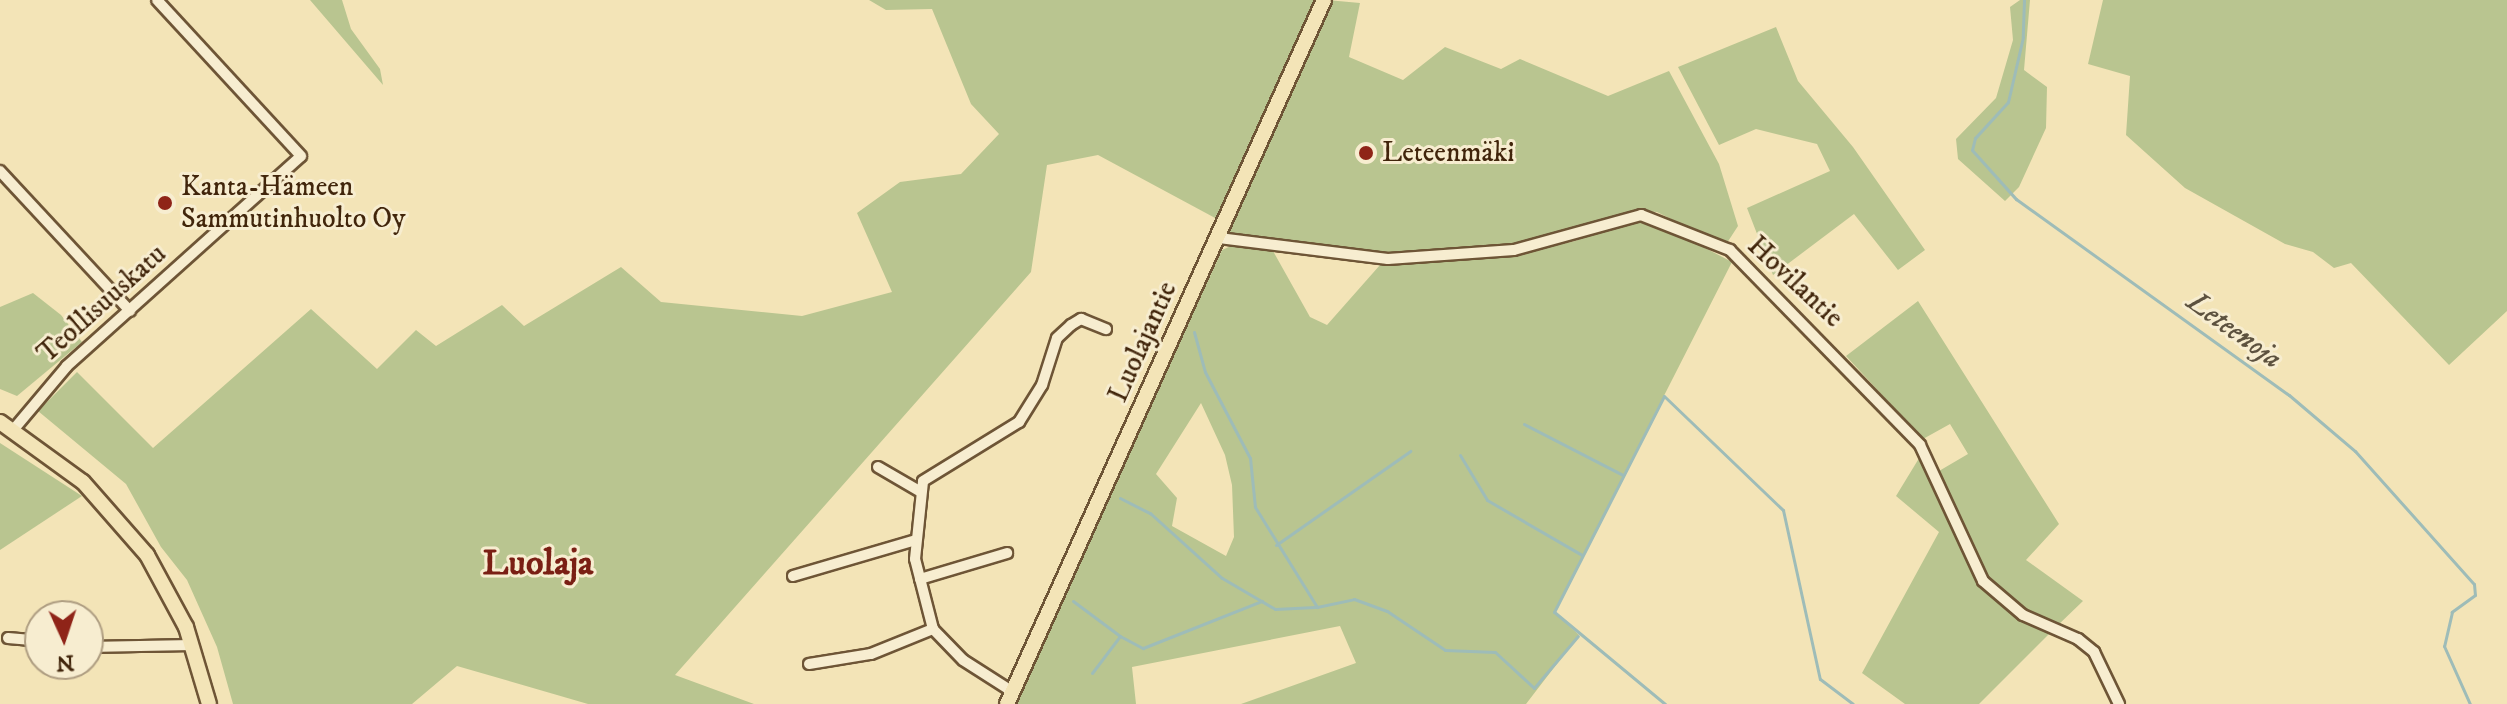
<!DOCTYPE html>
<meta charset="utf-8">
<style>
body{margin:0}
#map{position:relative;width:2507px;height:704px;overflow:hidden;background:#f3e4b7;font-family:"IM FELL DW Pica",serif}
div>[style]{position:absolute}
[style*='--x']{left:calc(var(--x)*1px);top:calc(var(--y)*1px);width:calc(var(--w)*1px);rotate:calc(var(--a)*1deg)}
.green>*{inset:0;background:#b9c590}
.stream>*{height:3px;margin:-1.5px;padding:0 1.5px;transform-origin:1.5px;border-radius:1.5px;background:#9ebcb8}
.roads{filter:drop-shadow(2px 0 #6e5536) drop-shadow(-2px 0 #6e5536) drop-shadow(0 2px #6e5536) drop-shadow(0 -2px #6e5536)}
.minor>*{height:10px;margin:-5px;padding:0 5px;transform-origin:5px;border-radius:5px;background:#f7edd0}
.major>*{height:14px;margin:-7px;padding:0 7px;transform-origin:7px;border-radius:7px;background:#f3e4b7}
.dots>*{width:22px;height:22px;translate:-50% -50%;box-sizing:border-box;border:4px solid #f7edd0;border-radius:50%}
span{translate:-50% -50%;white-space:nowrap;text-align:center;line-height:1.15;-webkit-text-stroke:6px #f7edd0;paint-order:stroke}
.poi-label{font-size:28px;color:#41250b}
.left{translate:0 -50%;text-align:left}
.street-label{font-size:28px;color:#41250b}
.water-label{font-size:30px;color:#5d523f;font-style:italic}
.district-label{font-size:36px;color:#7a1f14;font-weight:700}
.north{position:absolute;left:24px;top:600px;width:80px;height:80px;box-sizing:border-box;background:#f7edd0;border:2px solid #ae9d81;border-radius:50%;rotate:177deg;font-size:22px;font-weight:700;line-height:32px;text-align:center;color:#41250b}
.north::after{content:'';display:block;margin:auto;width:28px;height:36px;background:#8f2418;clip-path:polygon(50% 0,100% 100%,50% 72%,0 100%)}
</style>
<div id="map">
<div class="green">
<div style="clip-path:polygon(310px 0,342px 0,351px 29px,380px 69px,383px 85px)"></div>
<div style="clip-path:polygon(869px 0,1314px 0,1217px 219px,1098px 155px,1047px 165px,1031px 272px,675px 675px,754px 704px,588px 704px,457px 666px,412px 704px,233px 704px,217px 647px,187px 580px,161px 547px,126px 484px,38px 411px,77px 372px,153px 448px,311px 309px,377px 369px,416px 330px,436px 346px,502px 305px,524px 326px,621px 267px,661px 302px,802px 316px,892px 292px,857px 213px,900px 182px,961px 174px,999px 134px,971px 104px,932px 9px,886px 10px)"></div>
<div style="clip-path:polygon(1327px 0,1360px 3px,1349px 57px,1403px 80px,1445px 47px,1501px 69px,1520px 59px,1608px 96px,1669px 71px,1719px 164px,1738px 226px,1725px 246px,1657px 212px,1641px 211px,1513px 247px,1384px 256px,1226px 235px)"></div>
<div style="clip-path:polygon(2020px 0,2030px 0,2024px 70px,2047px 87px,2046px 128px,2019px 187px,2005px 201px,1958px 159px,1956px 139px,1996px 98px,2013px 40px,2010px 7px)"></div>
<div style="clip-path:polygon(2103px 0,2507px 0,2507px 311px,2449px 365px,2351px 263px,2334px 268px,2313px 252px,2285px 244px,2185px 188px,2126px 135px,2130px 76px,2088px 64px)"></div>
<div style="clip-path:polygon(1776px 27px,1798px 81px,1853px 147px,1925px 250px,1898px 270px,1854px 214px,1773px 275px,1747px 208px,1830px 171px,1817px 144px,1756px 129px,1719px 145px,1678px 67px)"></div>
<div style="clip-path:polygon(evenodd,1629px 221px,1665px 227px,1732px 262px,1554px 612px,1579px 635px,1526px 704px,1241px 704px,1356px 663px,1340px 626px,1132px 667px,1136px 704px,1013px 704px,1222px 250px,1231px 246px,1273px 251px,1310px 317px,1327px 325px,1380px 265px,1515px 255px,1575px 241px,1629px 221px,1201px 403px,1225px 455px,1232px 485px,1234px 537px,1226px 556px,1172px 526px,1177px 498px,1156px 474px,1201px 403px)"></div>
<div style="clip-path:polygon(33px 293px,61px 315px,82px 342px,17px 396px,0 389px,0 307px)"></div>
<div style="clip-path:polygon(1918px 301px,2059px 524px,2026px 560px,2083px 601px,2056px 627px,2024px 613px,1987px 579px,1972px 556px,1939px 471px,1968px 454px,1950px 424px,1923px 439px,1846px 356px)"></div>
<div style="clip-path:polygon(0 443px,82px 496px,0 550px)"></div>
<div style="clip-path:polygon(1921px 455px,1967px 560px,1982px 582px,2053px 630px,1979px 704px,1905px 704px,1862px 673px,1939px 532px,1896px 496px)"></div>
</div>
<div class="stream">
<div style="--x:2024;--y:0;--w:37;--a:92"></div>
<div style="--x:2023;--y:37;--w:67;--a:103"></div>
<div style="--x:2008;--y:102;--w:49;--a:132.5"></div>
<div style="--x:1975;--y:138;--w:12;--a:104"></div>
<div style="--x:1972;--y:150;--w:66;--a:48.1"></div>
<div style="--x:2016;--y:199;--w:336;--a:35.7"></div>
<div style="--x:2289;--y:395;--w:87;--a:40.3"></div>
<div style="--x:2355;--y:451;--w:178;--a:48.2"></div>
<div style="--x:2474;--y:584;--w:11;--a:85"></div>
<div style="--x:2475;--y:595;--w:29;--a:144"></div>
<div style="--x:2452;--y:612;--w:35;--a:103"></div>
<div style="--x:2444;--y:646;--w:64;--a:65.9"></div>
<div style="--x:1194;--y:332;--w:41;--a:74.6"></div>
<div style="--x:1205;--y:372;--w:97;--a:62.4"></div>
<div style="--x:1250;--y:458;--w:49;--a:84.2"></div>
<div style="--x:1255;--y:507;--w:118;--a:58.2"></div>
<div style="--x:1317;--y:607;--w:38;--a:-12"></div>
<div style="--x:1354;--y:599;--w:35;--a:20"></div>
<div style="--x:1387;--y:611;--w:70;--a:33.9"></div>
<div style="--x:1445;--y:650;--w:50;--a:2.3"></div>
<div style="--x:1495;--y:652;--w:53;--a:42.7"></div>
<div style="--x:1534;--y:688;--w:68;--a:-49.8"></div>
<div style="--x:1524;--y:424;--w:111;--a:27.3"></div>
<div style="--x:1460;--y:455;--w:52;--a:59"></div>
<div style="--x:1487;--y:500;--w:110;--a:30.1"></div>
<div style="--x:1120;--y:498;--w:34;--a:27"></div>
<div style="--x:1150;--y:513;--w:97;--a:42.1"></div>
<div style="--x:1222;--y:578;--w:61;--a:30.3"></div>
<div style="--x:1275;--y:609;--w:40;--a:-2.9"></div>
<div style="--x:1276;--y:545;--w:164;--a:-35"></div>
<div style="--x:1073;--y:601;--w:59;--a:36.7"></div>
<div style="--x:1092;--y:673;--w:46;--a:-52.9"></div>
<div style="--x:1120;--y:636;--w:26;--a:28"></div>
<div style="--x:1143;--y:648;--w:128;--a:-21.6"></div>
<div style="--x:1665;--y:704;--w:144;--a:-140.3"></div>
<div style="--x:1554;--y:612;--w:242;--a:-63"></div>
<div style="--x:1664;--y:396;--w:165;--a:43.8"></div>
<div style="--x:1783;--y:510;--w:173;--a:77.7"></div>
<div style="--x:1820;--y:679;--w:41;--a:37.1"></div>
</div>
<div class="roads">
<div class="minor">
<div style="--x:0;--y:171;--w:191;--a:47.1"></div>
<div style="--x:1219;--y:238;--w:170;--a:7.1"></div>
<div style="--x:1388;--y:259;--w:126;--a:-4.1"></div>
<div style="--x:1514;--y:250;--w:132;--a:-15.4"></div>
<div style="--x:1641;--y:215;--w:96;--a:21.5"></div>
<div style="--x:1730;--y:250;--w:272;--a:45.7"></div>
<div style="--x:1920;--y:445;--w:150;--a:65.1"></div>
<div style="--x:1983;--y:581;--w:52;--a:40.4"></div>
<div style="--x:2023;--y:615;--w:60;--a:23.6"></div>
<div style="--x:2078;--y:639;--w:21;--a:39"></div>
<div style="--x:2094;--y:652;--w:58;--a:64.3"></div>
<div style="--x:14;--y:429;--w:82;--a:-49.9"></div>
<div style="--x:67;--y:366;--w:314;--a:-41.9"></div>
<div style="--x:301;--y:156;--w:212;--a:-132.7"></div>
<div style="--x:878;--y:467;--w:50;--a:30.2"></div>
<div style="--x:793;--y:576;--w:128;--a:-16.3"></div>
<div style="--x:920;--y:579;--w:91;--a:-16.6"></div>
<div style="--x:8;--y:638;--w:32;--a:5"></div>
<div style="--x:88;--y:647;--w:104;--a:-1.1"></div>
<div style="--x:809;--y:664;--w:63;--a:-9.2"></div>
<div style="--x:871;--y:654;--w:67;--a:-22"></div>
<div style="--x:1013;--y:692;--w:59;--a:-147.4"></div>
<div style="--x:963;--y:660;--w:43;--a:-134.1"></div>
<div style="--x:933;--y:629;--w:72;--a:-104.4"></div>
<div style="--x:915;--y:559;--w:78;--a:-84.1"></div>
<div style="--x:923;--y:481;--w:113;--a:-31.6"></div>
<div style="--x:1019;--y:422;--w:44;--a:-58.1"></div>
<div style="--x:1042;--y:385;--w:49;--a:-72.3"></div>
<div style="--x:1057;--y:338;--w:19;--a:-43"></div>
<div style="--x:1071;--y:325;--w:12;--a:-31"></div>
<div style="--x:1081;--y:319;--w:27;--a:22"></div>
</div>
<div class="major">
<div style="--x:0;--y:422;--w:102;--a:35.9"></div>
<div style="--x:83;--y:482;--w:97;--a:48.8"></div>
<div style="--x:147;--y:555;--w:82;--a:61.6"></div>
<div style="--x:186;--y:627;--w:80;--a:73.4"></div>
<div style="--x:1007;--y:704;--w:772;--a:-65.76"></div>
</div>
</div>
<div class="dots">
<div style="left:1366px;top:153px;background:#8f2418"></div>
<div style="left:165px;top:203px;background:#8f2418"></div>
</div>
<div class="poi-label">
<span class="left" style="left:1382px;top:153px">Leteenmäki</span>
<span class="left" style="left:181px;top:203px">Kanta-Hämeen<br>Sammutinhuolto Oy</span>
</div>
<div class="street-label">
<span style="left:1795px;top:282px;rotate:43deg">Hovilantie</span>
<span style="left:102px;top:304px;rotate:-42deg">Teollisuuskatu</span>
<span style="left:1143px;top:342px;rotate:-66deg">Luolajantie</span>
</div>
<div class="water-label">
<span style="left:2234px;top:331px;rotate:36deg">Leteenoja</span>
</div>
<div class="district-label">
<span style="left:538px;top:564px">Luolaja</span>
</div>
<div class="north">N</div>
</div>
